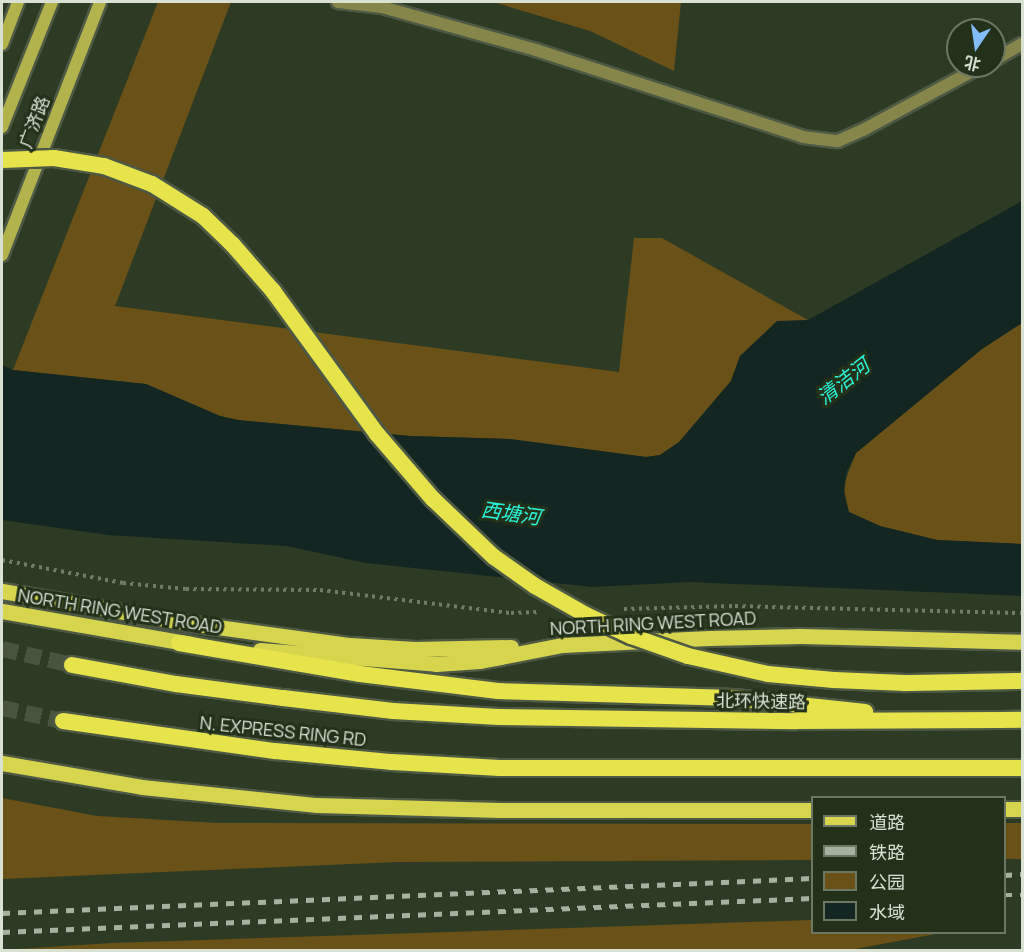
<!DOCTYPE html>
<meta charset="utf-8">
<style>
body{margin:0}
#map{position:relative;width:1024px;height:952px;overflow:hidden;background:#2e3b24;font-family:Manrope,"Noto Sans SC",sans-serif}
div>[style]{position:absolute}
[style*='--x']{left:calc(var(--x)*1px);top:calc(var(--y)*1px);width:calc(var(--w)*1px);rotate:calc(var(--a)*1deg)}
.green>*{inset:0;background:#6a5117}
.water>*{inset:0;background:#142622}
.trunk-tunnel>*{height:16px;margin-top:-8px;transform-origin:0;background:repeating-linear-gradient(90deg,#48543e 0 16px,transparent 0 24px)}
.path>*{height:4px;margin-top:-2px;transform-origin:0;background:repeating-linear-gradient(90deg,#707b68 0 3px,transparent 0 7.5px)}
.roads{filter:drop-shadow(2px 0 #4d5944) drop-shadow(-2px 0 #4d5944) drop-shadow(0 2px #4d5944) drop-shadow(0 -2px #4d5944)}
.minor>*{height:12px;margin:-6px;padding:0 6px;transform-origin:6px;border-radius:6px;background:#86864a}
.secondary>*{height:12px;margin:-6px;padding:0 6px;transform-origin:6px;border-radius:6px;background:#b3b34e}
.primary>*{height:15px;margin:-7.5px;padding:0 7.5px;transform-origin:7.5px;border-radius:7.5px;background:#d6d54d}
.trunk>*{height:16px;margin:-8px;padding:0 8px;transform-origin:8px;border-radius:8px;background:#e6e44a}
.rail>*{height:4.5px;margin-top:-2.25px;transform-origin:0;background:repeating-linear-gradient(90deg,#a7b1a0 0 8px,transparent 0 16px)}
.bridges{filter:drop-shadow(2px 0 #4d5944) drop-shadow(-2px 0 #4d5944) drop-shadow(0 2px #4d5944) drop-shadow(0 -2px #4d5944)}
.trunk-bridge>*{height:16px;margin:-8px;padding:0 8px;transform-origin:8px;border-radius:8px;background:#e6e44a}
span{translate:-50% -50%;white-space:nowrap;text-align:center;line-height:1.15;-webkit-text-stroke:6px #24311a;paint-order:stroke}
.street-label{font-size:18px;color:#d9e1d3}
.water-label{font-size:20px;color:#2af4d8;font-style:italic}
.frame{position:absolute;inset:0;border:3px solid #d9e1d3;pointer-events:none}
.legend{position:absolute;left:811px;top:796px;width:195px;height:138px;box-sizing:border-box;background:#24311a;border:2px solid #6c7764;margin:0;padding:8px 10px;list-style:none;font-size:18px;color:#d9e1d3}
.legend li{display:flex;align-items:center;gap:12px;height:30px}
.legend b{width:30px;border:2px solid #6c7764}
.north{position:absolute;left:946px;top:18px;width:60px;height:60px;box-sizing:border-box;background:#24311a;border:2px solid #6c7764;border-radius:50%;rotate:193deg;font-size:16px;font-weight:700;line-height:24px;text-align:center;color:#d9e1d3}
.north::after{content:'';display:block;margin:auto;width:21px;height:27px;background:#83bcfb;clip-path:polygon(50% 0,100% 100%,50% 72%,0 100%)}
</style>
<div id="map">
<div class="green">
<div style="clip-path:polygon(158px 2px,231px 2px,115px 306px,619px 372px,634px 238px,662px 238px,808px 320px,791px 322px,740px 356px,731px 381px,679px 442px,660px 455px,646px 457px,510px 439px,410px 436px,238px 420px,220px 416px,146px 384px,13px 370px)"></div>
<div style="clip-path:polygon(493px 2px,681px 2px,674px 71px,590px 31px)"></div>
<div style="clip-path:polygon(1022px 323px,1022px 544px,937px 540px,880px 526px,849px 512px,846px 508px,844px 484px,856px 453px,982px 349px)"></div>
<div style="clip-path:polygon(2px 798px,97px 816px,218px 823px,812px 824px,812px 860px,396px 862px,2px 879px)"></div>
<div style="clip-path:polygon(1005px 823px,1022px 823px,1022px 859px,1005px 859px)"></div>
<div style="clip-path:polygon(812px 920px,812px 932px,941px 933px,850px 950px,2px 950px,112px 943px)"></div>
</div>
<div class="water">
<div style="clip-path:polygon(1022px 201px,1022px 323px,982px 349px,856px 453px,847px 471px,844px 491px,849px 512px,880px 526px,937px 540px,1022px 544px,1022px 596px,689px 582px,593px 587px,366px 563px,286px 546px,108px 535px,2px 520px,2px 365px,13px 370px,146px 384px,220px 416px,238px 420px,410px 436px,510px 439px,646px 457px,660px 455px,679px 442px,731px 381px,740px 356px,777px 321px,808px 320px)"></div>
</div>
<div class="trunk-tunnel">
<div style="--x:2;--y:649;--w:72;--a:12.9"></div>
<div style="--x:2;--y:708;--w:62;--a:12"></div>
</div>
<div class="path">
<div style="--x:2;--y:560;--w:123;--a:10.8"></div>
<div style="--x:123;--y:583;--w:63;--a:5.4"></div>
<div style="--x:186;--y:589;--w:134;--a:0.4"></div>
<div style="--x:320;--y:590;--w:192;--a:6.9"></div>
<div style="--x:511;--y:613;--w:28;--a:-2"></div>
<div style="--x:624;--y:609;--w:111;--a:-1.5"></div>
<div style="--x:735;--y:606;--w:287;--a:1.4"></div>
</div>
<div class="roads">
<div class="minor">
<div style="--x:338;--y:2;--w:44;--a:6.5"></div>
<div style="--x:382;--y:7;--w:160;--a:15.6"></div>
<div style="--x:536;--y:50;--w:281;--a:18"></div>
<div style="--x:803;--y:137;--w:35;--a:7"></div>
<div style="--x:838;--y:141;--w:27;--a:-24"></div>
<div style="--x:863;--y:130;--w:135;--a:-28.3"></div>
<div style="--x:994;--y:60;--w:32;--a:-30"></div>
</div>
<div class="secondary">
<div style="--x:2;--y:44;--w:45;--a:-69.1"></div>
<div style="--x:2;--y:127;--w:135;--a:-68.2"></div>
<div style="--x:2;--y:255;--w:271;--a:-68.8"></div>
</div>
<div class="primary">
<div style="--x:2;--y:591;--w:182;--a:9.8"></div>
<div style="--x:181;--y:622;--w:171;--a:7.8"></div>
<div style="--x:350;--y:645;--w:65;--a:3.5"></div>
<div style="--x:415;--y:649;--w:96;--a:-1.2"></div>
<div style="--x:2;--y:611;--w:192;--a:9.9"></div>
<div style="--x:260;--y:650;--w:177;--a:4.5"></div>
<div style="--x:436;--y:664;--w:44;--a:-3.9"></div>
<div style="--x:480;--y:661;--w:84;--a:-11"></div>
<div style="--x:562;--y:645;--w:147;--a:-2.7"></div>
<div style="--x:709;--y:638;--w:91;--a:-1.3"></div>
<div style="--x:800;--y:636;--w:222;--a:1.5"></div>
<div style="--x:2;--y:763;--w:142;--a:9.7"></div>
<div style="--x:142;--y:787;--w:176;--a:5.9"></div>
<div style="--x:317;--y:805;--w:183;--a:1.6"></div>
<div style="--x:500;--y:810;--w:312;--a:0"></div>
<div style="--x:1004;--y:809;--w:18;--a:0"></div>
</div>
<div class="trunk">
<div style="--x:179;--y:643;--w:184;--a:9.7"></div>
<div style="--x:360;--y:674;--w:139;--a:7"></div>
<div style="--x:498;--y:691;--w:236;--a:1.7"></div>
<div style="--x:734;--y:698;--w:132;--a:6.1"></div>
<div style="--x:72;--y:665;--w:106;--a:10.4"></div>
<div style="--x:176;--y:684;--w:108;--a:7.5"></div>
<div style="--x:283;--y:698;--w:111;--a:6.7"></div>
<div style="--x:393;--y:711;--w:106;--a:3.2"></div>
<div style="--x:499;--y:717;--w:297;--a:0.8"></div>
<div style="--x:796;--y:721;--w:226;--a:-0.3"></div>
<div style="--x:63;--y:721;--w:214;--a:8.1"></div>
<div style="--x:275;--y:751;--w:118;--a:5.4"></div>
<div style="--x:392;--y:762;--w:108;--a:3.2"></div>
<div style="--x:500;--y:768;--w:522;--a:0"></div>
</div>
</div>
<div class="rail">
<div style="--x:1004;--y:875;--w:18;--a:-3"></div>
<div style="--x:1004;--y:895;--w:18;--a:0"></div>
<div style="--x:2;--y:913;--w:811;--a:-2.47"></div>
<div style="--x:2;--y:932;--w:811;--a:-2.4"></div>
</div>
<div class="bridges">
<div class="trunk-bridge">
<div style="--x:2;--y:160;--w:52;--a:-2.2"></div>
<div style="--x:54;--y:158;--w:51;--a:9.1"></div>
<div style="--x:104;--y:166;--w:51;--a:20.6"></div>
<div style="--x:152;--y:184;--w:60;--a:32.1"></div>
<div style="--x:203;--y:216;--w:42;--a:44"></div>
<div style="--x:233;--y:245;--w:61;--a:49"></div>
<div style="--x:273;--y:291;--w:177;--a:54"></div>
<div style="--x:377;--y:434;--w:86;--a:49.3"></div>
<div style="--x:433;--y:499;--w:84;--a:43.6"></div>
<div style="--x:494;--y:557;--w:50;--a:35.3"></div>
<div style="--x:535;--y:586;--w:59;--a:29.6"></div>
<div style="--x:586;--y:615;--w:50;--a:25"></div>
<div style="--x:631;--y:636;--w:60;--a:19.3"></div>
<div style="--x:688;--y:656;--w:82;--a:12.7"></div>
<div style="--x:768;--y:674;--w:66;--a:5.2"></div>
<div style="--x:834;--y:680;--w:71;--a:2.4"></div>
<div style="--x:905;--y:683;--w:117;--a:-1"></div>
</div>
</div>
<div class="street-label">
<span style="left:34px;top:122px;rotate:-69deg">广济路</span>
<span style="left:120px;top:611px;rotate:9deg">NORTH RING WEST ROAD</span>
<span style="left:653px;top:623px;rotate:-3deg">NORTH RING WEST ROAD</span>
<span style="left:761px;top:701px;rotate:1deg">北环快速路</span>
<span style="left:283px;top:731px;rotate:6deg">N. EXPRESS RING RD</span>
</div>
<div class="water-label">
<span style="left:843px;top:381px;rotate:-38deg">清洁河</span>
<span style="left:511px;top:513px;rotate:8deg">西塘河</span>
</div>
<div class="frame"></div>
<ul class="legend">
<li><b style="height:8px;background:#d6d54d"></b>道路</li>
<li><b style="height:8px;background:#a7b1a0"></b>铁路</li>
<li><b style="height:16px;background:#6a5117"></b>公园</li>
<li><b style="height:16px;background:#142622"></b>水域</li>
</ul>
<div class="north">北</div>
</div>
